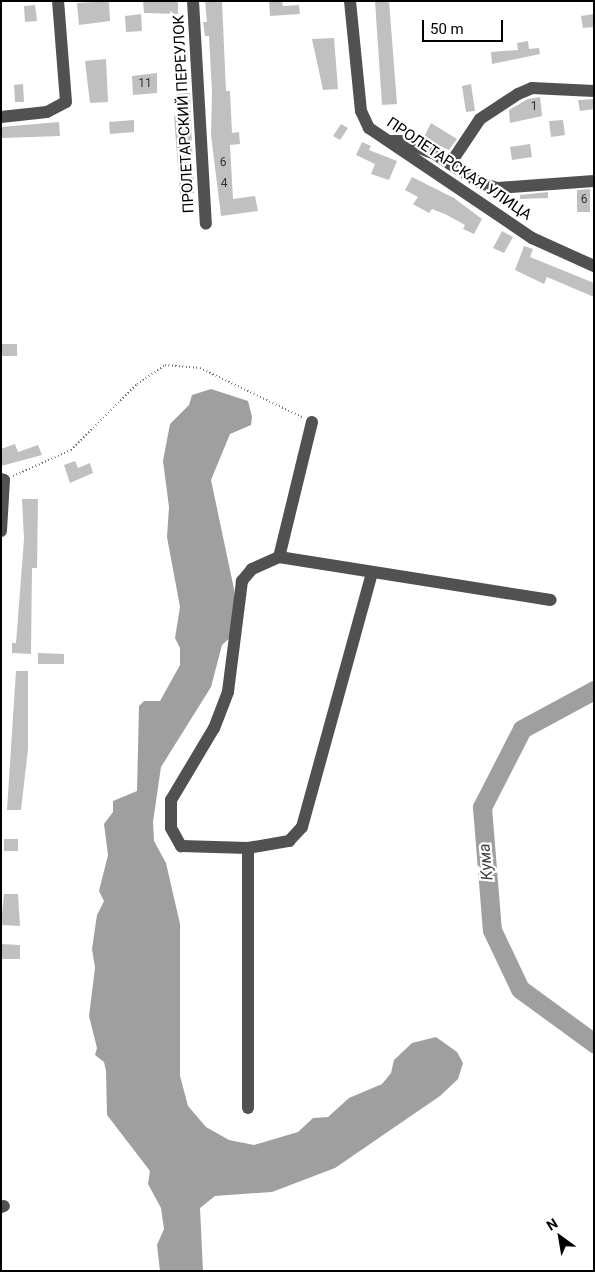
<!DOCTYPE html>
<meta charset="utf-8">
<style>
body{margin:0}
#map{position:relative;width:595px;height:1272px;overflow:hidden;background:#fff;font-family:Roboto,sans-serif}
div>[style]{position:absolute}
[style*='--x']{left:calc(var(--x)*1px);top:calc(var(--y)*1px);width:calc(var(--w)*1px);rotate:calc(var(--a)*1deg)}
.water>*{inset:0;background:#9f9f9f}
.river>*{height:19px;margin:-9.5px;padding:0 9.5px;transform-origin:9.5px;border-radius:9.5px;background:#9f9f9f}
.building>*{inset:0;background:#c0c0c0}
.path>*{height:2px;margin-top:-1px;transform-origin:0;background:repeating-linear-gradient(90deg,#737373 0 1px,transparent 0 3.5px)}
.minor>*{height:12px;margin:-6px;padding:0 6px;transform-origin:6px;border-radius:6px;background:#515151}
span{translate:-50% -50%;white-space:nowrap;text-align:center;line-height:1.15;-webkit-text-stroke:4.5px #fff;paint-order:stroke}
.number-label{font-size:12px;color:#303030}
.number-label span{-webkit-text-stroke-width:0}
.street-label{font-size:15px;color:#000}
.water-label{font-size:16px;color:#404040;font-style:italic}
.frame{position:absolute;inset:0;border:2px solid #000;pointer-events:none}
.north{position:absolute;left:535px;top:1212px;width:50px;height:50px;-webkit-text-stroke:4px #fff;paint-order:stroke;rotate:328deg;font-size:14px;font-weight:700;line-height:20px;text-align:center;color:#000}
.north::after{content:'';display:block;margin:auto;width:18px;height:22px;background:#000;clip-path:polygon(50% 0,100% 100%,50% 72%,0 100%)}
.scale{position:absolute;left:422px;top:20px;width:81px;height:22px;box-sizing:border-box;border:2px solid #000;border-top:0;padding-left:6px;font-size:15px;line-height:18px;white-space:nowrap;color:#000;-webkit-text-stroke:4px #fff;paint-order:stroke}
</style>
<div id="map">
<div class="water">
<div style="clip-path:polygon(211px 389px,248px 401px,252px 417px,251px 425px,230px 434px,211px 480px,234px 589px,235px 615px,231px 637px,222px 645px,211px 687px,161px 767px,153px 822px,154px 841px,166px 863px,180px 924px,180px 1076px,188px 1106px,206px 1127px,229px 1140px,254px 1145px,298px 1132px,313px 1118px,328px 1117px,349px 1098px,382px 1084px,391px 1073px,394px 1060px,412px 1043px,436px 1037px,457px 1052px,463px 1063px,458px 1079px,440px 1096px,335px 1168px,272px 1192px,215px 1196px,200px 1208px,203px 1271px,160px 1271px,157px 1245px,164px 1229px,161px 1208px,148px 1184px,150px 1171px,107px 1115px,106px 1071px,104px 1062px,95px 1055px,97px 1048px,89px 1016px,95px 968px,92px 949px,97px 915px,104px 901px,99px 891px,108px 855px,104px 824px,113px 812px,113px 801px,137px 791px,139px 706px,144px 701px,160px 701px,180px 665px,180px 648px,175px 638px,180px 607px,167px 537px,169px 507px,163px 461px,170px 424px,189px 405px,192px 395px)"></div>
</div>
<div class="river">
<div style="--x:594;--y:690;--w:82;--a:151.6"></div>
<div style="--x:522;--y:729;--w:88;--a:117.1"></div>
<div style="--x:482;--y:807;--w:123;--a:85.4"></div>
<div style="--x:492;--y:930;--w:65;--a:64.6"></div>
<div style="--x:520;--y:989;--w:92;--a:36.1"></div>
</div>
<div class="building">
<div style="clip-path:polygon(109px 1px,110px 21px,79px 25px,77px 3px)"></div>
<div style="clip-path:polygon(143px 1px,178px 1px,178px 14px,144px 13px)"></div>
<div style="clip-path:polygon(205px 1px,222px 1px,226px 91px,230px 91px,232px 133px,239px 132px,240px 144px,230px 145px,233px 199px,255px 196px,258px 211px,221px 216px,211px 135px,212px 92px,209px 36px,205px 36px,203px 22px,207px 22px)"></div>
<div style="clip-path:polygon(269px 1px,282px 1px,283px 6px,299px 5px,300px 14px,270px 16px)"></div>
<div style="clip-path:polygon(375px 1px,389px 1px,397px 104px,382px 105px)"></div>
<div style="clip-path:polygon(35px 5px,37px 21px,25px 22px,24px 6px)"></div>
<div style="clip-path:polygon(141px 14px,142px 31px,126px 32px,125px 16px)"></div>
<div style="clip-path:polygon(594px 14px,594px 27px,583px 28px,581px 16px)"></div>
<div style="clip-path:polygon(334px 38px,338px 89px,323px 90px,312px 39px)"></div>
<div style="clip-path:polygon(528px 41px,529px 49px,539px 48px,540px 54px,492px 64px,491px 52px,518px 50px,517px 43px)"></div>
<div style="clip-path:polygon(187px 50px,188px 61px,173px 62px,172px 51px)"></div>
<div style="clip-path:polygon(106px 59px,108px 102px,90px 103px,85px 61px)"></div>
<div style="clip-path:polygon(157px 73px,157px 93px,133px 95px,132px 76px)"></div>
<div style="clip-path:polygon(23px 84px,24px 102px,15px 102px,14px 85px)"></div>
<div style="clip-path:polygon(471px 84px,475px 111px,466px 112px,462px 86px)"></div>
<div style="clip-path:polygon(190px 93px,194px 193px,180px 194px,174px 116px,179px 116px,177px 94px)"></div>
<div style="clip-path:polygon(540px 97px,542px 116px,510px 123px,509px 110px,528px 99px)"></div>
<div style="clip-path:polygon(594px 99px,594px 109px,580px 111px,578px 100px)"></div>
<div style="clip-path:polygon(134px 120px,134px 132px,110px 134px,109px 122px)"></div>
<div style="clip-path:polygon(563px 120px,565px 135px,551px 137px,549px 121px)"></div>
<div style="clip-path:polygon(59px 122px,60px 136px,2px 138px,1px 127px)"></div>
<div style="clip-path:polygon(431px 123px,457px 139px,449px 150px,423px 139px)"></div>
<div style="clip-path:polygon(341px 124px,348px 128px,340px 140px,333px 136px)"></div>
<div style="clip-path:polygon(362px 142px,371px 146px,369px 150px,397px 161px,389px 180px,371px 174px,375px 164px,356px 155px)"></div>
<div style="clip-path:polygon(530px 144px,532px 157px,512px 160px,510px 147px)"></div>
<div style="clip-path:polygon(412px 177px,454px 198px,482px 219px,474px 234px,463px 229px,465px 225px,445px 214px,432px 209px,429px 213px,413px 204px,418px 197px,405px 190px)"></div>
<div style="clip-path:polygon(590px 189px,590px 212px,577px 212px,577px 190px)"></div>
<div style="clip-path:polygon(548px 192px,548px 198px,520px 199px,520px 195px)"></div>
<div style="clip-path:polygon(502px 231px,513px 237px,504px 253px,493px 248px)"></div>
<div style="clip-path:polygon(524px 246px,533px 249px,530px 257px,594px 283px,594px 297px,547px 277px,544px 284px,515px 270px)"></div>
<div style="clip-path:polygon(1px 344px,17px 344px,17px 356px,1px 356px)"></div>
<div style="clip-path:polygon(15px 444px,18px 452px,38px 445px,42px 455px,1px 466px,1px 449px)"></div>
<div style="clip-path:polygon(75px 461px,78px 468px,90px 463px,93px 473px,70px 483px,64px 465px)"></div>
<div style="clip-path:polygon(22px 499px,38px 499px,37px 568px,32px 568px,31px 654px,12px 653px,12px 643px,16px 643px,24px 539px)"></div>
<div style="clip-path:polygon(38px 653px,64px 654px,64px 664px,38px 664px)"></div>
<div style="clip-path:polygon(16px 671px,28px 671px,28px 749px,21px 810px,7px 810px)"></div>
<div style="clip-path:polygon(4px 839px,18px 839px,18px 851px,4px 851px)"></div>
<div style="clip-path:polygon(4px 894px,18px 894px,20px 926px,1px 925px)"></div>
<div style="clip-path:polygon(1px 944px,20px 945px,20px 959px,1px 959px)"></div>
</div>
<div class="path">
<div style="--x:13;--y:476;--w:64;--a:-24.1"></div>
<div style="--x:71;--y:450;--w:93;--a:-45"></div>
<div style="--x:137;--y:384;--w:34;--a:-34"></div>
<div style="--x:165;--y:365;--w:35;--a:5"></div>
<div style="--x:200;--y:368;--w:113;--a:25.7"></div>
</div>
<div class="minor">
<div style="--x:193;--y:1;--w:223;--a:86.7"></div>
<div style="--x:350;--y:1;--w:111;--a:84.3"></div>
<div style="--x:361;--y:111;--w:19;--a:65"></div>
<div style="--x:369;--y:128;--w:197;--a:34"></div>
<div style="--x:532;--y:238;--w:68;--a:24.3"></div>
<div style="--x:1;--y:117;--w:46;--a:-6.2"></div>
<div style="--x:47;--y:112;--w:21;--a:-28"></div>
<div style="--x:66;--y:102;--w:101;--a:-94.5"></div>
<div style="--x:391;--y:141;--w:10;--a:0"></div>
<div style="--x:401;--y:141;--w:34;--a:21"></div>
<div style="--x:433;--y:153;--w:56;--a:32.6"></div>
<div style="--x:480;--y:183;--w:19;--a:16"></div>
<div style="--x:498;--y:188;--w:96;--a:-4.2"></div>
<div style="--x:450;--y:164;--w:54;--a:-56.3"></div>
<div style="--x:480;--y:119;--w:45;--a:-33.3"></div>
<div style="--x:518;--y:94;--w:15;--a:-23"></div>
<div style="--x:532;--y:88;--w:62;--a:2.8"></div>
<div style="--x:312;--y:422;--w:139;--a:103.7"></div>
<div style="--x:279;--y:557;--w:275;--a:9"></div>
<div style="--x:1;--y:479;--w:3;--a:18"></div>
<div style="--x:4;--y:480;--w:51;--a:93.4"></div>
<div style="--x:279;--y:557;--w:30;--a:156"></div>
<div style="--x:252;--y:569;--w:16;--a:130"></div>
<div style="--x:242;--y:581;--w:112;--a:97.2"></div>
<div style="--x:228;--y:692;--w:39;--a:111"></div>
<div style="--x:214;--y:728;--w:84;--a:120.8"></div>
<div style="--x:171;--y:800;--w:28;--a:90"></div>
<div style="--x:171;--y:828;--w:21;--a:61"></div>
<div style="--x:181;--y:846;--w:67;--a:1.7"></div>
<div style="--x:248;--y:848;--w:42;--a:-9.7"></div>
<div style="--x:289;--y:841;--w:19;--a:-47"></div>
<div style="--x:302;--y:827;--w:264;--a:-74.6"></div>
<div style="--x:248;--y:848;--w:260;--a:90"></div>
<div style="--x:1;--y:1207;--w:3;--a:-18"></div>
</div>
<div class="number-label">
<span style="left:145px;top:84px">11</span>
<span style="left:534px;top:107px">1</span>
<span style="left:223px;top:163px">6</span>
<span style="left:224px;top:184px">4</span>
<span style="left:584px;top:200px">6</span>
</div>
<div class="street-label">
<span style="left:184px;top:114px;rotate:-93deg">ПРОЛЕТАРСКИЙ ПЕРЕУЛОК</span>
<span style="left:459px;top:169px;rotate:34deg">ПРОЛЕТАРСКАЯ УЛИЦА</span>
</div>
<div class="water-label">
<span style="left:486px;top:862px;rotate:-95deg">Кума</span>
</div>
<div class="frame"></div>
<div class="north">N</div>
<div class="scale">50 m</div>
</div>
